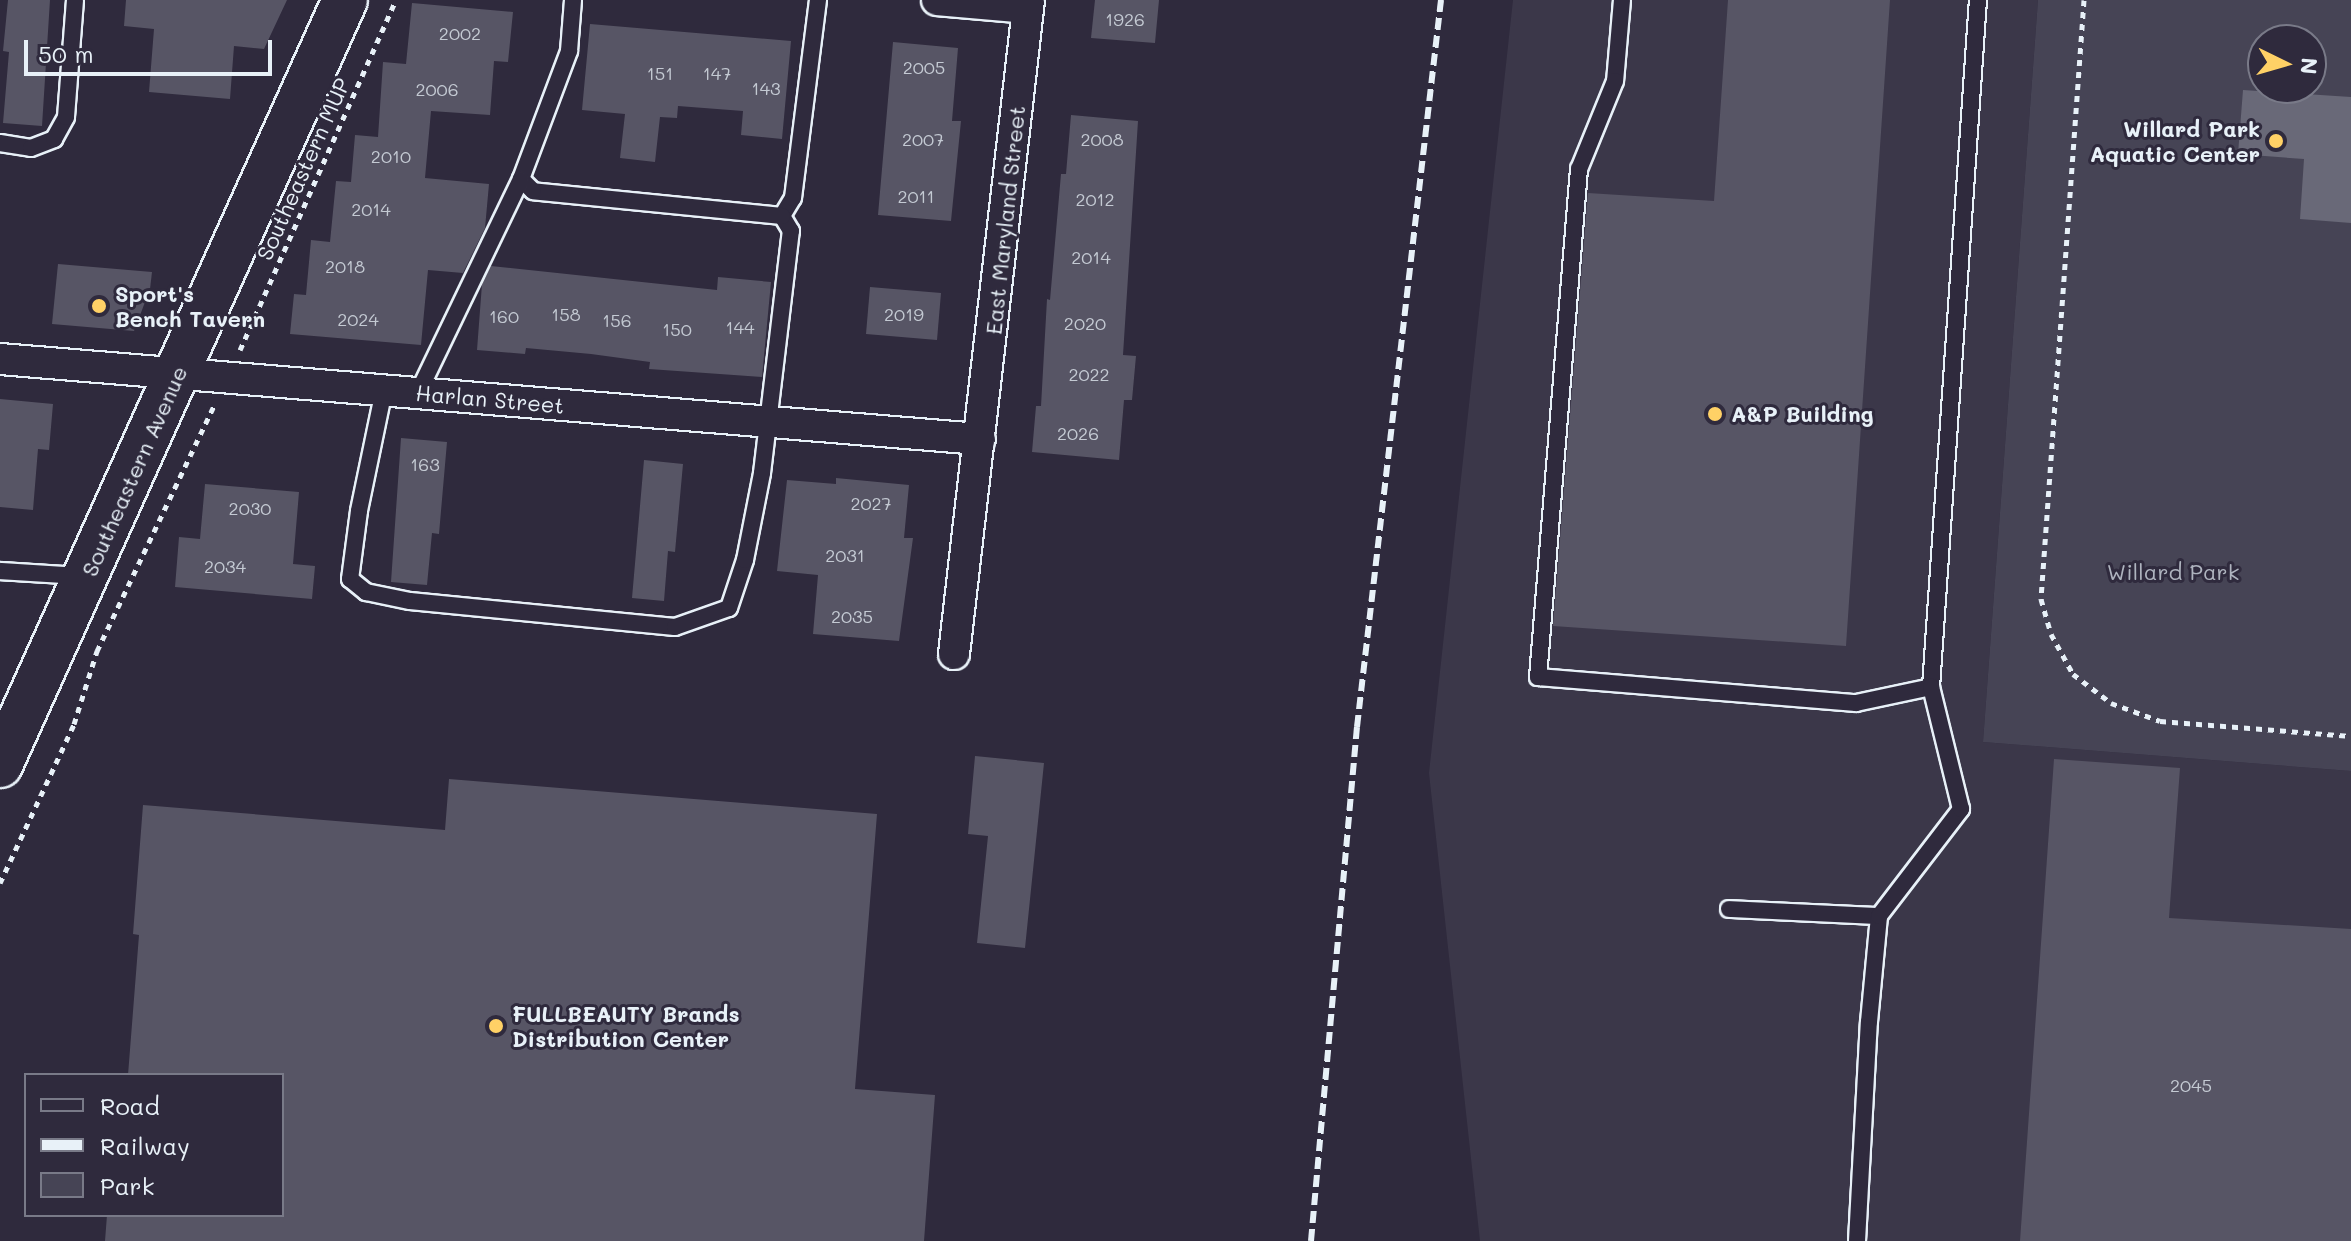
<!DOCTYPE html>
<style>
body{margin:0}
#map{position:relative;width:2351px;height:1241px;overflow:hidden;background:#2f2a3d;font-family:Mali,sans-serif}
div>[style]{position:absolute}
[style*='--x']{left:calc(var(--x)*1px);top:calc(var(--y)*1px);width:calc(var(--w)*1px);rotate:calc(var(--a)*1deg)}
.built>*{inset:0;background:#3b3749}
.green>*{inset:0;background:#464455}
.water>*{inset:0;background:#696978}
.building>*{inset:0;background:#575565}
.path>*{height:5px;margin-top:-2.5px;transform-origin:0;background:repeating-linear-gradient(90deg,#e8f1f8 0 6px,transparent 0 12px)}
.roads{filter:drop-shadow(2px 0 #e8f1f8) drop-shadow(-2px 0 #e8f1f8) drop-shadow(0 2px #e8f1f8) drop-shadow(0 -2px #e8f1f8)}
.lane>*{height:16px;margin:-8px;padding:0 8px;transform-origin:8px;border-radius:8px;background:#2f2a3d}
.street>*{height:30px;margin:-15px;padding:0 15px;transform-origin:15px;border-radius:15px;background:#2f2a3d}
.primary>*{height:44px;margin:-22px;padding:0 22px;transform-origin:22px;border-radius:22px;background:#2f2a3d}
.rail>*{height:6px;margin-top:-3px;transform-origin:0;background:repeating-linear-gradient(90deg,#e8f1f8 0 12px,transparent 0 18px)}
.dots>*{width:22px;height:22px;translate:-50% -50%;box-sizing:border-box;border:4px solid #2f2a3d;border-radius:50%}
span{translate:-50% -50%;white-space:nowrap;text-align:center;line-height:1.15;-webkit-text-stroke:6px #2f2a3d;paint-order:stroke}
.number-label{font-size:18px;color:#c4cad3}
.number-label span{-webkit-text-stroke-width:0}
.poi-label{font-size:22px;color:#e8f1f8;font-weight:700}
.right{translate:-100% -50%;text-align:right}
.left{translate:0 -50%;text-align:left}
.street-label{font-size:22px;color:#e8f1f8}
.park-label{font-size:22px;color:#afb4bf}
.legend{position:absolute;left:24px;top:1073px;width:260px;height:144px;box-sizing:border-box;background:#2f2a3d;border:2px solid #797a88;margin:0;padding:10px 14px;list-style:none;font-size:24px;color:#e8f1f8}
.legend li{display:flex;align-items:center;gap:16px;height:40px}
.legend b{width:40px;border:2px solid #797a88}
.north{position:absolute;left:2247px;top:24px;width:80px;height:80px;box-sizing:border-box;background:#2f2a3d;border:2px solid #797a88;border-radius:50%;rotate:95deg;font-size:22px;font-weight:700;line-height:32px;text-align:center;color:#e8f1f8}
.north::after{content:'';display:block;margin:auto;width:28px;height:36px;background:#ffd166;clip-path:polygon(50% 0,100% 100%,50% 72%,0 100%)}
.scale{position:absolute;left:24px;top:40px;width:248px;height:36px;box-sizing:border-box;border:4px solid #e8f1f8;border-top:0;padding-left:10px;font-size:24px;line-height:28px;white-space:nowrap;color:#e8f1f8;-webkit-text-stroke:6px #2f2a3d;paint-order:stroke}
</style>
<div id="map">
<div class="built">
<div style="clip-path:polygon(1513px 0,2038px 0,1983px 742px,2351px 771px,2351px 1241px,1480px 1241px,1429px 773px)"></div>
</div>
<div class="green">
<div style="clip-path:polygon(evenodd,2038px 0,2351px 0,2351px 771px,1983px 742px,2038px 0,2263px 40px,2311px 40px,2311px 88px,2263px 88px,2263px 40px)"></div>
</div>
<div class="water">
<div style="clip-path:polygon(2243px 90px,2351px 97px,2351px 223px,2300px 219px,2304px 159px,2238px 154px)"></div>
</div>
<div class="building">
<div style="clip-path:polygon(8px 0,50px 0,42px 126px,3px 123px,9px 52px,3px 51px)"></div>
<div style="clip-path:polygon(126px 0,287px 0,264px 49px,234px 46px,230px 99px,149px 92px,154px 29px,124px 26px)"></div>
<div style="clip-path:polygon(1095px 0,1159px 0,1155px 43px,1091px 38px)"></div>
<div style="clip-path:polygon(1728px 0,1890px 0,1846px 646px,1553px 626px,1588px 193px,1714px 201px)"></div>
<div style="clip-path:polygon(412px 3px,513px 12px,508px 62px,494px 61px,490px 115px,431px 111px,425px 178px,489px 184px,485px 228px,463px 273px,428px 270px,421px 345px,290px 334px,294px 294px,306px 295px,311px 240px,330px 242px,336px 181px,351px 182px,355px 135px,378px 137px,383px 62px,406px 64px)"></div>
<div style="clip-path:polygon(590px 24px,791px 41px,782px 139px,741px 135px,743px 111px,678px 106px,677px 118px,660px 117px,655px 162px,620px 158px,625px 114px,582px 110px)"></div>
<div style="clip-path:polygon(893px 42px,958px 48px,952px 121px,961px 121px,951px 221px,878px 215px)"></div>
<div style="clip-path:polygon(1071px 115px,1138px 121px,1123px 355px,1136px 356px,1132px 400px,1124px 400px,1119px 460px,1032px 452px,1036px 406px,1041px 406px,1047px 299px,1050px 300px,1061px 174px,1066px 174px)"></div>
<div style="clip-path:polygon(58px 264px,152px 272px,150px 289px,134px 331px,52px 324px)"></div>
<div style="clip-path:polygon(491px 266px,717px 290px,718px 277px,771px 282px,762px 377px,649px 369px,650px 362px,591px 354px,526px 348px,525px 354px,477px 350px,482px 284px)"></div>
<div style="clip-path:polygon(870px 287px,941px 293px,937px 340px,866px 334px)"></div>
<div style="clip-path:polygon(0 399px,53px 404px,49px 450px,38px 449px,33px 510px,0 507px)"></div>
<div style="clip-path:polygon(401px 438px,447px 442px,439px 534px,432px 533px,427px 585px,391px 582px)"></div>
<div style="clip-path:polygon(644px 460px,683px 464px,675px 552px,668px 551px,664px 601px,632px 598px)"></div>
<div style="clip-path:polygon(836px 478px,909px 485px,904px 538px,913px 538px,899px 641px,813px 634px,818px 575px,777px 571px,787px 480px,836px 484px)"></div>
<div style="clip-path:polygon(205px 484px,299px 492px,293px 564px,315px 566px,312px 599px,175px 587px,179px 537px,200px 539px)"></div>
<div style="clip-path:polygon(975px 756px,1044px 763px,1025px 948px,977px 943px,988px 836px,968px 834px)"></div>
<div style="clip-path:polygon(2054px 759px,2180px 768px,2169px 918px,2351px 929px,2351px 1241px,2020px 1241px)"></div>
<div style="clip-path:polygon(449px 779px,877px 814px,855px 1089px,935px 1095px,924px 1241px,105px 1241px,107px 1215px,282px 1215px,282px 1075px,128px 1075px,139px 935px,133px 934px,143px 805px,445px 830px)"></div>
</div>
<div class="path">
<div style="--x:2084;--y:0;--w:601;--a:94.11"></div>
<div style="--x:2041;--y:599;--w:36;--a:74"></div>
<div style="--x:2051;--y:634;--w:46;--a:61.2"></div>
<div style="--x:2073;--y:674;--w:48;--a:37.3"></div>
<div style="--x:2111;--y:703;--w:52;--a:20.2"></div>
<div style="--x:2160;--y:721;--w:192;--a:4.5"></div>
<div style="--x:240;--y:350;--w:383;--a:-66"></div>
<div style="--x:0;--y:883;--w:175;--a:-65"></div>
<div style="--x:74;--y:724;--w:77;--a:-72.5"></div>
<div style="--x:97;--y:651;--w:272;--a:-64.5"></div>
</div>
<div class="roads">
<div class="lane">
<div style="--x:1622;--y:0;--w:81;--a:94.9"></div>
<div style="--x:1615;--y:81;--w:95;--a:112.2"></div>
<div style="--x:1579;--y:169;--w:510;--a:94.61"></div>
<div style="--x:1538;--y:677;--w:319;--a:4.7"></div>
<div style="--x:1856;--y:703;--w:77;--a:-12"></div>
<div style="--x:1931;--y:687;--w:689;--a:-86.09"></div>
<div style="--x:0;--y:143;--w:31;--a:9"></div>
<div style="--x:31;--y:148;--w:25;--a:-21"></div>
<div style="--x:54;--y:139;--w:25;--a:-61"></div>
<div style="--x:66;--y:117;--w:117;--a:-85.6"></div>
<div style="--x:782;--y:216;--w:21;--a:-59"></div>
<div style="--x:793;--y:198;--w:200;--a:-82.8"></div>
<div style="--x:384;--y:390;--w:124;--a:101.7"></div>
<div style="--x:359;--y:511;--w:69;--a:97.5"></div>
<div style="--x:350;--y:579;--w:21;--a:39"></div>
<div style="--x:366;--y:592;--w:45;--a:11.6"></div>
<div style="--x:410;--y:601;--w:266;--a:5.6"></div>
<div style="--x:675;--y:627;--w:57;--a:-19.4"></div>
<div style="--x:729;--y:608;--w:51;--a:-71.6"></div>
<div style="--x:745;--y:560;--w:89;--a:-78.9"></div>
<div style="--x:762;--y:473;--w:244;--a:-83.2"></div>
<div style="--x:791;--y:231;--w:17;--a:-121"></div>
<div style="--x:782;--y:216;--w:250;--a:-174.3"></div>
<div style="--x:533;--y:191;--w:17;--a:-135"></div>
<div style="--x:521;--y:179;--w:137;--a:-69.4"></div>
<div style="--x:569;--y:51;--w:51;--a:-85.5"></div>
<div style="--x:418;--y:393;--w:237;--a:-64.3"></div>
<div style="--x:0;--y:571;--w:80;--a:3.6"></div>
<div style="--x:1729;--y:909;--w:150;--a:2.7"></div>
<div style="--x:1857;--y:1241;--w:219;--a:-86.9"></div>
<div style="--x:1869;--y:1022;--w:106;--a:-84.6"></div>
<div style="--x:1879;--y:916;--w:135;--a:-52.5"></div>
<div style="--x:1961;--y:809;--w:126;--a:-103.8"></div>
</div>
<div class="street">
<div style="--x:937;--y:0;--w:91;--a:5"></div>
<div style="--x:0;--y:359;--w:983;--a:4.67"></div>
<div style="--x:954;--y:654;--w:658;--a:-83.46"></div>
</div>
<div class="primary">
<div style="--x:0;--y:765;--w:839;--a:-65.73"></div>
</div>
</div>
<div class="rail">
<div style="--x:1311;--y:1241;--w:516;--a:-84.89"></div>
<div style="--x:1357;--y:727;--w:732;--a:-83.41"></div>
</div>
<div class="dots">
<div style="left:2276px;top:141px;background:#ffd166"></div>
<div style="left:99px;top:306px;background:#ffd166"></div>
<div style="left:1715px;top:414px;background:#ffd166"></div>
<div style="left:496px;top:1026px;background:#ffd166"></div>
</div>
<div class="number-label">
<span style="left:1125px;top:19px">1926</span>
<span style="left:460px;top:33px">2002</span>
<span style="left:924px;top:67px">2005</span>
<span style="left:660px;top:73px">151</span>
<span style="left:717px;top:73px">147</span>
<span style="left:766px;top:88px">143</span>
<span style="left:437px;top:89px">2006</span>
<span style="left:923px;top:139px">2007</span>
<span style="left:1102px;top:139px">2008</span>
<span style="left:391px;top:156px">2010</span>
<span style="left:916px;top:196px">2011</span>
<span style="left:1095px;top:199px">2012</span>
<span style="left:371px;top:209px">2014</span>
<span style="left:1091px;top:257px">2014</span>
<span style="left:345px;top:266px">2018</span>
<span style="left:566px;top:314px">158</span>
<span style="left:904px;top:314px">2019</span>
<span style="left:504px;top:316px">160</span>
<span style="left:358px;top:319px">2024</span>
<span style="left:617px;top:320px">156</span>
<span style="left:1085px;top:323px">2020</span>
<span style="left:740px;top:327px">144</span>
<span style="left:677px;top:329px">150</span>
<span style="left:1089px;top:374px">2022</span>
<span style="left:1078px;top:433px">2026</span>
<span style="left:425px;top:464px">163</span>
<span style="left:871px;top:503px">2027</span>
<span style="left:250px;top:508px">2030</span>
<span style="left:845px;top:555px">2031</span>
<span style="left:225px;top:566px">2034</span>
<span style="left:852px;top:616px">2035</span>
<span style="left:2191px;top:1085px">2045</span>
</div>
<div class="poi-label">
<span class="right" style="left:2260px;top:141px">Willard Park<br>Aquatic Center</span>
<span class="left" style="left:115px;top:306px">Sport's<br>Bench Tavern</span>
<span class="left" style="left:1731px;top:414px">A&amp;P Building</span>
<span class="left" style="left:512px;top:1026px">FULLBEAUTY Brands<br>Distribution Center</span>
</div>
<div class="street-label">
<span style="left:303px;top:169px;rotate:-66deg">Southeastern MUP</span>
<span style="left:1005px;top:220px;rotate:-84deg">East Maryland Street</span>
<span style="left:490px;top:399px;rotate:5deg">Harlan Street</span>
<span style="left:134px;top:471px;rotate:-66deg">Southeastern Avenue</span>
</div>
<div class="park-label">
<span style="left:2173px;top:572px">Willard Park</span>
</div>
<ul class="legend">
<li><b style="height:10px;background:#2f2a3d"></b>Road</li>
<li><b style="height:10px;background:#e8f1f8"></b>Railway</li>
<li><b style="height:22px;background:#464455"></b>Park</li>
</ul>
<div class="north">N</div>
<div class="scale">50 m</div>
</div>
